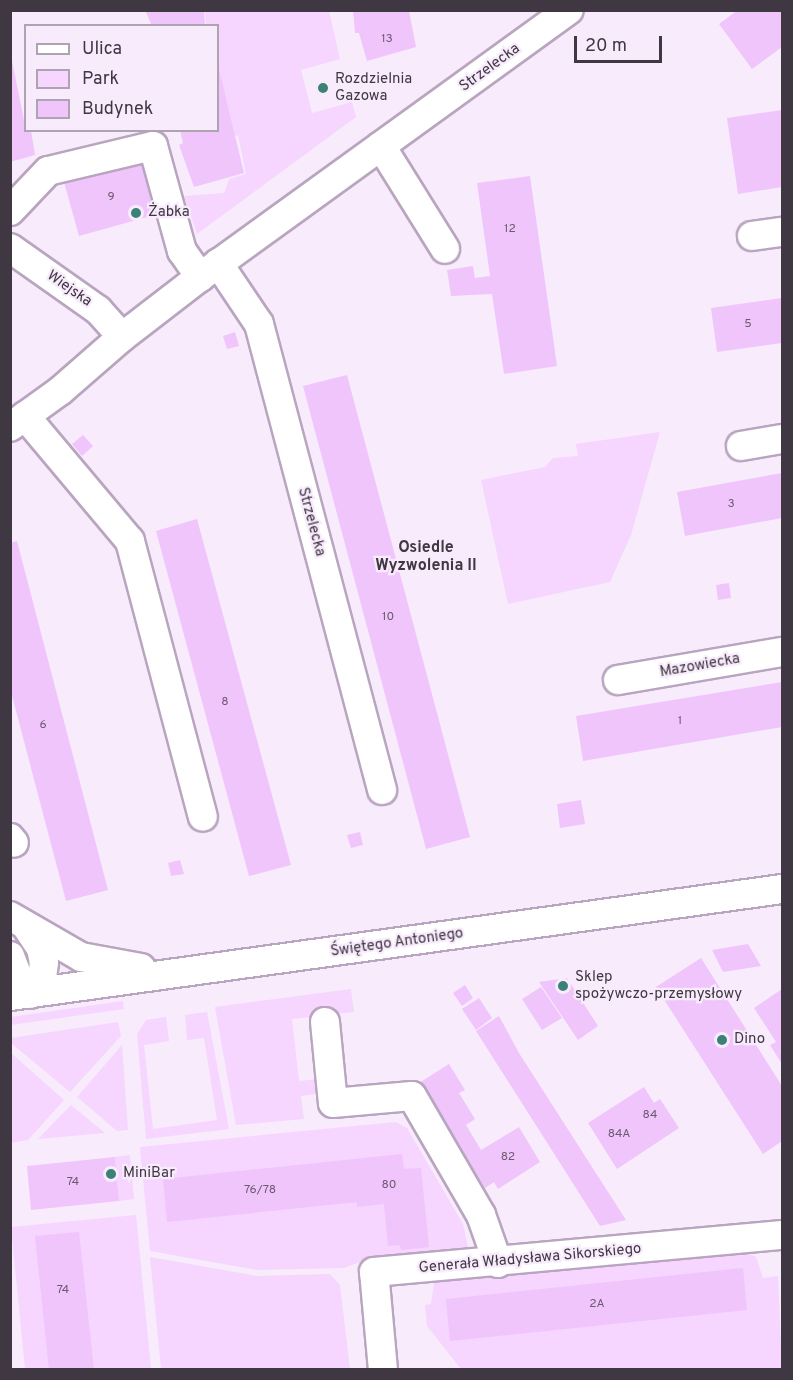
<!DOCTYPE html>
<meta charset="utf-8">
<style>
body{margin:0}
#map{position:relative;width:793px;height:1380px;overflow:hidden;background:#f8ebfc;font-family:Overpass,sans-serif}
div>[style]{position:absolute}
[style*='--x']{left:calc(var(--x)*1px);top:calc(var(--y)*1px);width:calc(var(--w)*1px);rotate:calc(var(--a)*1deg)}
.green>*{inset:0;background:#f6d5fe}
.building>*{inset:0;background:#f0c5fc}
.roads{filter:drop-shadow(2px 0 #b9a5bf) drop-shadow(-2px 0 #b9a5bf) drop-shadow(0 2px #b9a5bf) drop-shadow(0 -2px #b9a5bf)}
.minor>*{height:28px;margin:-14px;padding:0 14px;transform-origin:14px;border-radius:14px;background:#fff}
.dots>*{width:16px;height:16px;translate:-50% -50%;box-sizing:border-box;border:3px solid #f8ebfc;border-radius:50%}
span{translate:-50% -50%;white-space:nowrap;text-align:center;line-height:1.15;-webkit-text-stroke:4.5px #f8ebfc;paint-order:stroke}
.number-label{font-size:12px;color:#6b5a70}
.number-label span{-webkit-text-stroke-width:0}
.street-label{font-size:15px;color:#3f3741}
.poi-label{font-size:15px;color:#3f3741}
.left{translate:0 -50%;text-align:left}
.neighbourhood-label{font-size:16px;color:#3f3741;font-weight:700}
.frame{position:absolute;inset:0;border:12px solid #3f3741;pointer-events:none}
.legend{position:absolute;left:24px;top:24px;width:195px;height:108px;box-sizing:border-box;background:#f8ebfc;border:2px solid #aea3b1;margin:0;padding:8px 10px;list-style:none;font-size:18px;color:#3f3741}
.legend li{display:flex;align-items:center;gap:12px;height:30px}
.legend b{width:30px;border:2px solid #aea3b1}
.scale{position:absolute;left:574px;top:36px;width:88px;height:27px;box-sizing:border-box;border:3px solid #3f3741;border-top:0;padding-left:8px;font-size:18px;line-height:21px;white-space:nowrap;color:#3f3741;-webkit-text-stroke:4px #f8ebfc;paint-order:stroke}
</style>
<div id="map">
<div class="green">
<div style="clip-path:polygon(205px 11px,329px 11px,340px 59px,301px 70px,312px 113px,352px 102px,356px 117px,197px 234px,184px 196px,224px 193px,229px 179px,246px 174px,238px 135px,235px 136px,218px 67px,218px 26px,206px 25px)"></div>
<div style="clip-path:polygon(660px 432px,631px 535px,610px 582px,508px 604px,481px 480px,545px 467px,553px 458px,578px 456px,576px 444px)"></div>
<div style="clip-path:polygon(351px 989px,354px 1012px,292px 1019px,299px 1081px,320px 1079px,315px 1094px,301px 1096px,304px 1119px,236px 1125px,215px 1007px)"></div>
<div style="clip-path:polygon(123px 1001px,124px 1009px,11px 1025px,11px 1017px)"></div>
<div style="clip-path:polygon(207px 1012px,229px 1129px,146px 1139px,137px 1034px,146px 1020px,166px 1017px,169px 1041px,144px 1045px,153px 1129px,217px 1120px,204px 1038px,187px 1040px,185px 1015px)"></div>
<div style="clip-path:polygon(118px 1022px,121px 1036px,70px 1092px,11px 1043px,11px 1038px)"></div>
<div style="clip-path:polygon(122px 1045px,128px 1130px,117px 1131px,77px 1097px)"></div>
<div style="clip-path:polygon(11px 1053px,64px 1100px,28px 1140px,11px 1143px)"></div>
<div style="clip-path:polygon(71px 1105px,105px 1133px,38px 1139px)"></div>
<div style="clip-path:polygon(396px 1122px,407px 1128px,463px 1224px,469px 1252px,368px 1259px,344px 1268px,257px 1270px,150px 1251px,140px 1147px)"></div>
<div style="clip-path:polygon(130px 1155px,134px 1199px,119px 1201px,115px 1157px)"></div>
<div style="clip-path:polygon(136px 1215px,151px 1369px,25px 1369px,11px 1227px)"></div>
<div style="clip-path:polygon(739px 1250px,756px 1257px,763px 1278px,778px 1276px,782px 1369px,461px 1369px,427px 1326px,425px 1305px,431px 1304px,434px 1283px,444px 1279px)"></div>
<div style="clip-path:polygon(150px 1257px,257px 1276px,330px 1274px,340px 1285px,350px 1369px,161px 1369px)"></div>
</div>
<div class="building">
<div style="clip-path:polygon(145px 10px,204px 10px,205px 26px,152px 26px)"></div>
<div style="clip-path:polygon(353px 10px,409px 11px,416px 47px,367px 61px,359px 33px,355px 33px)"></div>
<div style="clip-path:polygon(738px 10px,782px 10px,782px 47px,752px 69px,719px 24px)"></div>
<div style="clip-path:polygon(10px 51px,26px 130px,31px 130px,35px 155px,10px 162px)"></div>
<div style="clip-path:polygon(218px 65px,244px 173px,194px 187px,179px 145px,183px 143px,180px 130px,218px 130px)"></div>
<div style="clip-path:polygon(782px 110px,782px 187px,738px 194px,727px 118px)"></div>
<div style="clip-path:polygon(143px 159px,158px 214px,79px 236px,64px 182px)"></div>
<div style="clip-path:polygon(530px 176px,557px 366px,504px 374px,492px 294px,451px 296px,447px 270px,473px 266px,475px 278px,490px 276px,477px 183px)"></div>
<div style="clip-path:polygon(782px 298px,782px 343px,717px 352px,711px 308px)"></div>
<div style="clip-path:polygon(235px 332px,239px 346px,227px 349px,223px 336px)"></div>
<div style="clip-path:polygon(347px 375px,470px 837px,426px 849px,303px 386px)"></div>
<div style="clip-path:polygon(83px 435px,93px 446px,82px 456px,72px 444px)"></div>
<div style="clip-path:polygon(782px 473px,782px 518px,685px 536px,677px 492px)"></div>
<div style="clip-path:polygon(197px 519px,291px 865px,249px 876px,156px 531px)"></div>
<div style="clip-path:polygon(17px 541px,108px 890px,66px 901px,10px 688px,10px 543px)"></div>
<div style="clip-path:polygon(729px 583px,731px 598px,718px 600px,716px 585px)"></div>
<div style="clip-path:polygon(782px 682px,782px 727px,583px 761px,576px 716px)"></div>
<div style="clip-path:polygon(581px 800px,585px 824px,560px 828px,557px 804px)"></div>
<div style="clip-path:polygon(360px 832px,363px 845px,351px 848px,347px 835px)"></div>
<div style="clip-path:polygon(180px 860px,184px 874px,171px 876px,168px 863px)"></div>
<div style="clip-path:polygon(748px 944px,761px 966px,723px 972px,712px 950px)"></div>
<div style="clip-path:polygon(701px 958px,782px 1086px,782px 1141px,763px 1154px,656px 987px)"></div>
<div style="clip-path:polygon(567px 978px,598px 1026px,578px 1040px,539px 982px)"></div>
<div style="clip-path:polygon(465px 985px,473px 998px,462px 1006px,453px 993px)"></div>
<div style="clip-path:polygon(541px 987px,562px 1018px,542px 1030px,522px 999px)"></div>
<div style="clip-path:polygon(782px 989px,782px 1064px,770px 1045px,776px 1042px,754px 1008px)"></div>
<div style="clip-path:polygon(479px 998px,492px 1018px,476px 1030px,462px 1009px)"></div>
<div style="clip-path:polygon(499px 1016px,519px 1053px,626px 1220px,600px 1226px,476px 1031px)"></div>
<div style="clip-path:polygon(449px 1064px,465px 1090px,459px 1093px,475px 1119px,466px 1125px,481px 1150px,519px 1127px,540px 1162px,498px 1189px,494px 1182px,485px 1188px,419px 1083px)"></div>
<div style="clip-path:polygon(644px 1087px,654px 1103px,660px 1099px,679px 1128px,617px 1169px,588px 1123px)"></div>
<div style="clip-path:polygon(402px 1154px,404px 1169px,421px 1168px,429px 1247px,401px 1250px,400px 1245px,388px 1246px,384px 1204px,357px 1207px,357px 1202px,167px 1222px,163px 1179px)"></div>
<div style="clip-path:polygon(115px 1157px,119px 1201px,31px 1210px,27px 1166px)"></div>
<div style="clip-path:polygon(79px 1232px,94px 1370px,49px 1370px,35px 1236px)"></div>
<div style="clip-path:polygon(743px 1268px,747px 1310px,450px 1341px,446px 1299px)"></div>
</div>
<div class="roads">
<div class="minor">
<div style="--x:381;--y:146;--w:121;--a:58.1"></div>
<div style="--x:10;--y:211;--w:55;--a:-46.5"></div>
<div style="--x:48;--y:171;--w:108;--a:-13.4"></div>
<div style="--x:153;--y:146;--w:109;--a:74.6"></div>
<div style="--x:182;--y:251;--w:32;--a:55"></div>
<div style="--x:752;--y:236;--w:30;--a:-8"></div>
<div style="--x:10;--y:248;--w:108;--a:35.2"></div>
<div style="--x:98;--y:310;--w:36;--a:48"></div>
<div style="--x:218;--y:263;--w:73;--a:56.1"></div>
<div style="--x:259;--y:324;--w:482;--a:75.2"></div>
<div style="--x:25;--y:416;--w:163;--a:50"></div>
<div style="--x:130;--y:541;--w:285;--a:75.2"></div>
<div style="--x:10;--y:427;--w:62;--a:-35.8"></div>
<div style="--x:60;--y:391;--w:82;--a:-41.1"></div>
<div style="--x:122;--y:337;--w:98;--a:-37.6"></div>
<div style="--x:200;--y:277;--w:455;--a:-35.9"></div>
<div style="--x:741;--y:446;--w:42;--a:-9.7"></div>
<div style="--x:618;--y:680;--w:166;--a:-9.7"></div>
<div style="--x:10;--y:838;--w:6;--a:51"></div>
<div style="--x:10;--y:916;--w:82;--a:30"></div>
<div style="--x:81;--y:957;--w:61;--a:10.4"></div>
<div style="--x:28;--y:929;--w:23;--a:56"></div>
<div style="--x:41;--y:948;--w:15;--a:79"></div>
<div style="--x:44;--y:963;--w:15;--a:98"></div>
<div style="--x:42;--y:978;--w:19;--a:125"></div>
<div style="--x:10;--y:956;--w:22;--a:69"></div>
<div style="--x:18;--y:977;--w:21;--a:53"></div>
<div style="--x:10;--y:996;--w:779;--a:-7.89"></div>
<div style="--x:325;--y:1022;--w:81;--a:84.4"></div>
<div style="--x:333;--y:1103;--w:79;--a:-5.1"></div>
<div style="--x:412;--y:1096;--w:138;--a:59.9"></div>
<div style="--x:481;--y:1215;--w:51;--a:70.5"></div>
<div style="--x:383;--y:1370;--w:98;--a:-95.2"></div>
<div style="--x:374;--y:1272;--w:410;--a:-5.2"></div>
</div>
</div>
<div class="dots">
<div style="left:323px;top:88px;background:#3c8178"></div>
<div style="left:136px;top:213px;background:#3c8178"></div>
<div style="left:563px;top:986px;background:#3c8178"></div>
<div style="left:722px;top:1040px;background:#3c8178"></div>
<div style="left:111px;top:1174px;background:#3c8178"></div>
</div>
<div class="number-label">
<span style="left:387px;top:40px">13</span>
<span style="left:111px;top:198px">9</span>
<span style="left:510px;top:230px">12</span>
<span style="left:748px;top:325px">5</span>
<span style="left:731px;top:505px">3</span>
<span style="left:388px;top:618px">10</span>
<span style="left:225px;top:703px">8</span>
<span style="left:680px;top:722px">1</span>
<span style="left:43px;top:726px">6</span>
<span style="left:650px;top:1116px">84</span>
<span style="left:619px;top:1135px">84A</span>
<span style="left:508px;top:1158px">82</span>
<span style="left:73px;top:1183px">74</span>
<span style="left:389px;top:1186px">80</span>
<span style="left:260px;top:1191px">76/78</span>
<span style="left:63px;top:1291px">74</span>
<span style="left:597px;top:1305px">2A</span>
</div>
<div class="street-label">
<span style="left:490px;top:68px;rotate:-36deg">Strzelecka</span>
<span style="left:69px;top:289px;rotate:35deg">Wiejska</span>
<span style="left:311px;top:522px;rotate:75deg">Strzelecka</span>
<span style="left:700px;top:666px;rotate:-10deg">Mazowiecka</span>
<span style="left:397px;top:943px;rotate:-8deg">Świętego Antoniego</span>
<span style="left:530px;top:1259px;rotate:-5deg">Generała Władysława Sikorskiego</span>
</div>
<div class="poi-label">
<span class="left" style="left:335px;top:88px">Rozdzielnia<br>Gazowa</span>
<span class="left" style="left:148px;top:213px">Żabka</span>
<span class="left" style="left:575px;top:986px">Sklep<br>spożywczo-przemysłowy</span>
<span class="left" style="left:734px;top:1040px">Dino</span>
<span class="left" style="left:123px;top:1174px">MiniBar</span>
</div>
<div class="neighbourhood-label">
<span style="left:426px;top:557px">Osiedle<br>Wyzwolenia II</span>
</div>
<div class="frame"></div>
<ul class="legend">
<li><b style="height:8px;background:#fff"></b>Ulica</li>
<li><b style="height:16px;background:#f6d5fe"></b>Park</li>
<li><b style="height:16px;background:#f0c5fc"></b>Budynek</li>
</ul>
<div class="scale">20 m</div>
</div>
